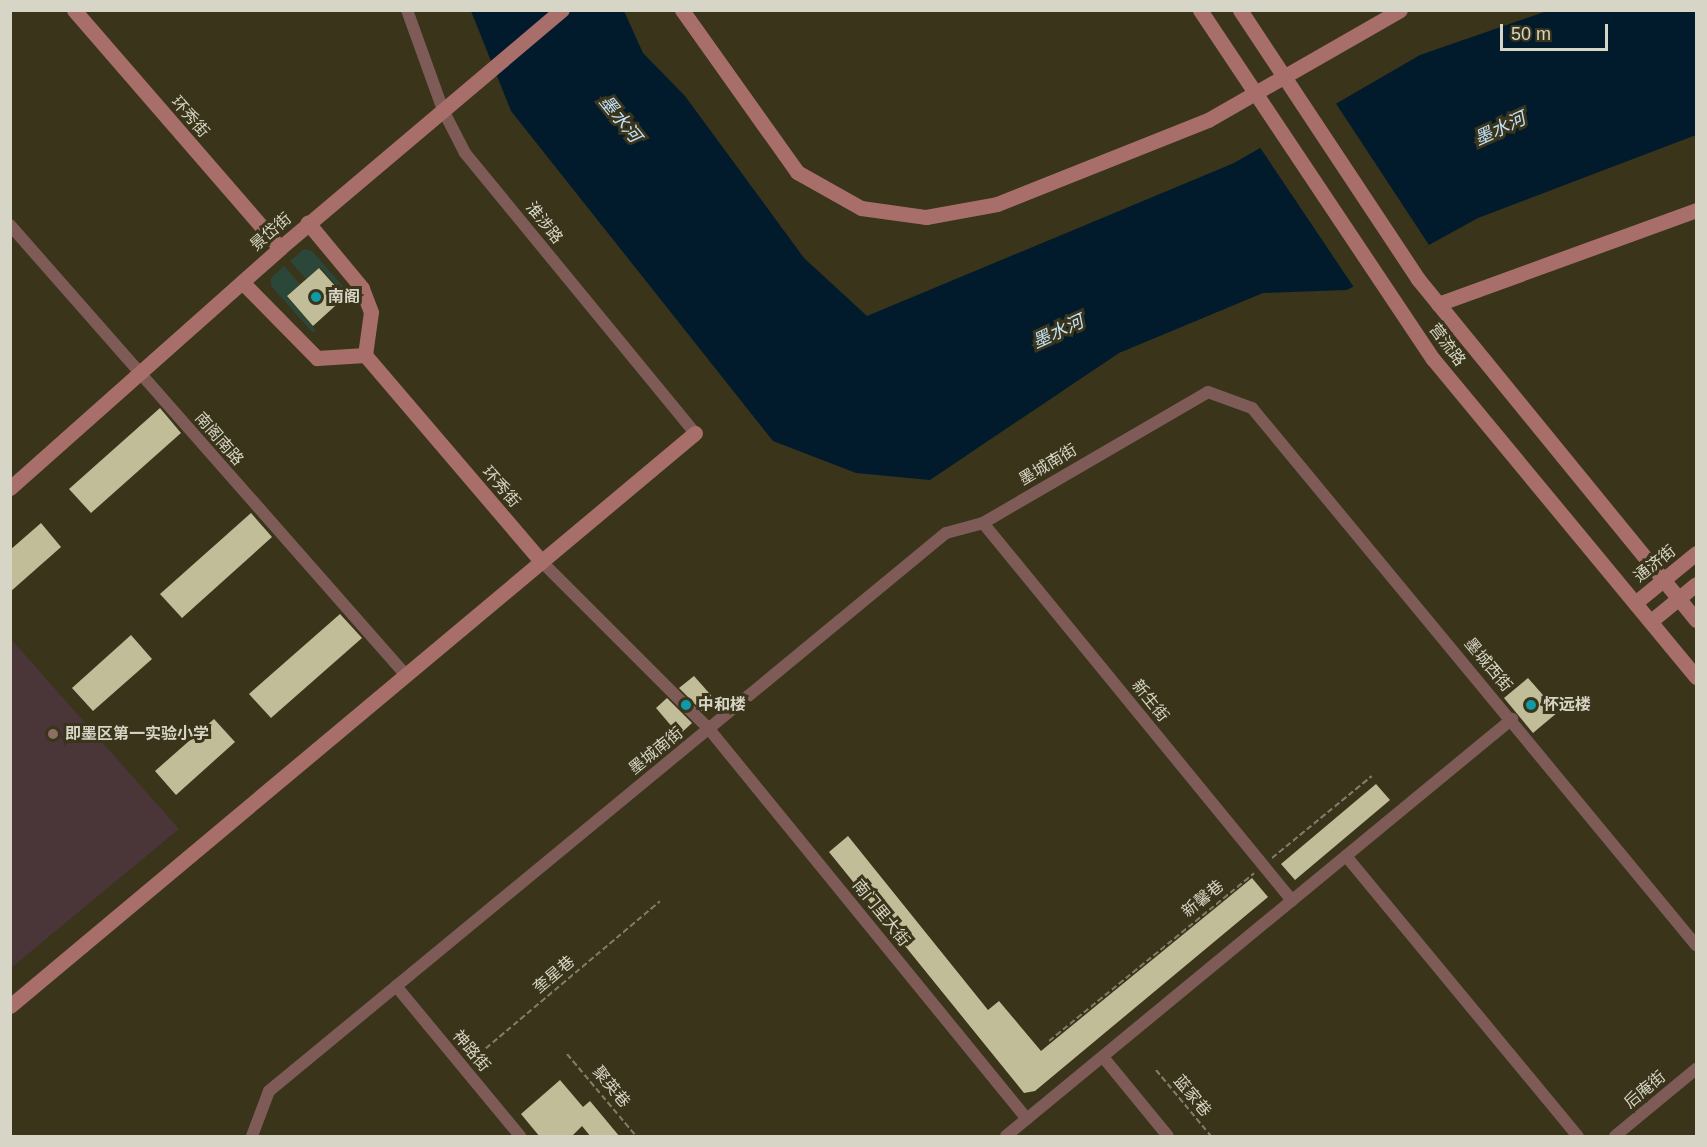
<!DOCTYPE html>
<meta charset="utf-8">
<style>
body{margin:0}
#map{position:relative;width:1707px;height:1147px;overflow:hidden;background:#39341a;font-family:Helvetica,"Noto Sans SC",sans-serif}
div>[style]{position:absolute}
[style*='--x']{left:calc(var(--x)*1px);top:calc(var(--y)*1px);width:calc(var(--w)*1px);rotate:calc(var(--a)*1deg)}
.education>*{inset:0;background:#4a3538}
.green>*{inset:0;background:#2b4739}
.water>*{inset:0;background:#011b2d}
.pier>*{inset:0;background:#39341a}
.building>*{inset:0;background:#c2bd99}
.path>*{height:2px;margin-top:-1px;transform-origin:0;background:repeating-linear-gradient(90deg,#817d68 0 6px,transparent 0 9px)}
.street>*{height:12px;margin:-6px;padding:0 6px;transform-origin:6px;border-radius:6px;background:#7f5b57}
.secondary>*{height:15px;margin:-7.5px;padding:0 7.5px;transform-origin:7.5px;border-radius:7.5px;background:#a86f6a}
.dots>*{width:16px;height:16px;translate:-50% -50%;box-sizing:border-box;border:3px solid #39341a;border-radius:50%}
span{translate:-50% -50%;white-space:nowrap;text-align:center;line-height:1.15;-webkit-text-stroke:6px #39341a;paint-order:stroke}
.street-label{font-size:16px;color:#d7d5c5}
.poi-label{font-size:16px;color:#d7d5c5;font-weight:700}
.left{translate:0 -50%;text-align:left}
.water-label{font-size:18px;color:#c3e2fa;font-style:italic}
.frame{position:absolute;inset:0;border:12px solid #d7d5c5;pointer-events:none}
.scale{position:absolute;left:1500px;top:24px;width:108px;height:27px;box-sizing:border-box;border:3px solid #d7d5c5;border-top:0;padding-left:8px;font-size:18px;line-height:21px;white-space:nowrap;color:#d7d5c5;-webkit-text-stroke:4px #39341a;paint-order:stroke}
</style>
<div id="map">
<div class="education">
<div style="clip-path:polygon(11px 639px,179px 829px,11px 968px,10px 968px)"></div>
</div>
<div class="green">
<div style="clip-path:polygon(304px 249px,312px 251px,353px 298px,350px 301px,320px 267px,306px 279px,290px 261px)"></div>
<div style="clip-path:polygon(284px 266px,300px 284px,286px 296px,316px 330px,313px 333px,271px 286px,271px 278px)"></div>
</div>
<div class="water">
<div style="clip-path:polygon(471px 11px,624px 11px,643px 53px,685px 96px,804px 258px,867px 316px,1234px 163px,1420px 55px,1547px 11px,1696px 11px,1696px 135px,1478px 218px,1347px 290px,1263px 293px,1119px 353px,930px 480px,856px 473px,773px 441px,511px 111px)"></div>
</div>
<div class="pier">
<div style="clip-path:polygon(1333px 99px,1429px 245px,1355px 289px,1259px 146px)"></div>
</div>
<div class="building">
<div style="clip-path:polygon(319px 268px,345px 297px,313px 326px,287px 296px)"></div>
<div style="clip-path:polygon(160px 408px,181px 433px,91px 513px,69px 489px)"></div>
<div style="clip-path:polygon(251px 513px,272px 537px,182px 618px,160px 594px)"></div>
<div style="clip-path:polygon(41px 523px,61px 547px,10px 592px,10px 550px)"></div>
<div style="clip-path:polygon(340px 614px,362px 638px,271px 718px,249px 694px)"></div>
<div style="clip-path:polygon(131px 635px,152px 659px,93px 711px,72px 688px)"></div>
<div style="clip-path:polygon(694px 676px,717px 702px,704px 713px,679px 688px)"></div>
<div style="clip-path:polygon(1528px 678px,1558px 712px,1533px 733px,1504px 698px)"></div>
<div style="clip-path:polygon(667px 698px,692px 723px,679px 735px,656px 708px)"></div>
<div style="clip-path:polygon(214px 719px,235px 742px,176px 795px,155px 771px)"></div>
<div style="clip-path:polygon(1376px 784px,1390px 800px,1295px 880px,1281px 864px)"></div>
<div style="clip-path:polygon(848px 836px,988px 1010px,999px 1001px,1041px 1051px,1252px 878px,1268px 897px,1035px 1091px,1024px 1093px,829px 852px)"></div>
<div style="clip-path:polygon(560px 1080px,583px 1107px,590px 1101px,620px 1137px,591px 1137px,582px 1126px,571px 1137px,540px 1137px,521px 1114px)"></div>
</div>
<div class="path">
<div style="--x:1272;--y:858;--w:129;--a:-39.4"></div>
<div style="--x:1049;--y:1041;--w:265;--a:-39.3"></div>
<div style="--x:567;--y:1054;--w:107;--a:49.9"></div>
<div style="--x:472;--y:1060;--w:246;--a:-40.2"></div>
<div style="--x:1156;--y:1070;--w:86;--a:50.2"></div>
</div>
<div class="street">
<div style="--x:407;--y:10;--w:106;--a:70.2"></div>
<div style="--x:443;--y:110;--w:48;--a:62.9"></div>
<div style="--x:465;--y:153;--w:362;--a:50.6"></div>
<div style="--x:10;--y:225;--w:597;--a:48.67"></div>
<div style="--x:983;--y:523;--w:488;--a:50.7"></div>
<div style="--x:541;--y:561;--w:238;--a:45"></div>
<div style="--x:709;--y:729;--w:503;--a:50.81"></div>
<div style="--x:1346;--y:856;--w:364;--a:50.4"></div>
<div style="--x:396;--y:986;--w:195;--a:50.4"></div>
<div style="--x:1103;--y:1057;--w:102;--a:50.6"></div>
<div style="--x:252;--y:1136;--w:48;--a:-69.3"></div>
<div style="--x:269;--y:1091;--w:877;--a:-39.5"></div>
<div style="--x:946;--y:533;--w:38;--a:-15"></div>
<div style="--x:983;--y:523;--w:260;--a:-30.2"></div>
<div style="--x:1208;--y:392;--w:47;--a:20"></div>
<div style="--x:1252;--y:408;--w:697;--a:50.42"></div>
<div style="--x:1006;--y:1136;--w:656;--a:-39.49"></div>
<div style="--x:1615;--y:1136;--w:105;--a:-39.6"></div>
</div>
<div class="secondary">
<div style="--x:74;--y:10;--w:315;--a:49.1"></div>
<div style="--x:682;--y:10;--w:199;--a:54.6"></div>
<div style="--x:797;--y:172;--w:73;--a:29.4"></div>
<div style="--x:861;--y:208;--w:66;--a:7.9"></div>
<div style="--x:926;--y:217;--w:72;--a:-10.4"></div>
<div style="--x:997;--y:204;--w:227;--a:-21.7"></div>
<div style="--x:1208;--y:120;--w:221;--a:-29.8"></div>
<div style="--x:1200;--y:10;--w:420;--a:56.3"></div>
<div style="--x:1433;--y:359;--w:413;--a:50.4"></div>
<div style="--x:1240;--y:10;--w:323;--a:56.5"></div>
<div style="--x:1418;--y:279;--w:440;--a:50.8"></div>
<div style="--x:242;--y:282;--w:107;--a:45.4"></div>
<div style="--x:317;--y:358;--w:48;--a:-3.6"></div>
<div style="--x:365;--y:355;--w:43;--a:-82.1"></div>
<div style="--x:371;--y:312;--w:26;--a:-111"></div>
<div style="--x:362;--y:288;--w:85;--a:-129.7"></div>
<div style="--x:1438;--y:304;--w:275;--a:-20"></div>
<div style="--x:365;--y:355;--w:271;--a:49.5"></div>
<div style="--x:10;--y:488;--w:361;--a:-41.6"></div>
<div style="--x:280;--y:248;--w:369;--a:-40.2"></div>
<div style="--x:1635;--y:603;--w:79;--a:-39.3"></div>
<div style="--x:1651;--y:621;--w:58;--a:-39.4"></div>
<div style="--x:10;--y:1006;--w:893;--a:-39.91"></div>
</div>
<div class="dots">
<div style="left:316px;top:297px;background:#0f9aa8"></div>
<div style="left:686px;top:705px;background:#0f9aa8"></div>
<div style="left:1531px;top:705px;background:#0f9aa8"></div>
<div style="left:53px;top:734px;background:#8d6e63"></div>
</div>
<div class="street-label">
<span style="left:190px;top:117px;rotate:49deg">环秀街</span>
<span style="left:544px;top:223px;rotate:51deg">淮涉路</span>
<span style="left:271px;top:232px;rotate:-41deg">景岱街</span>
<span style="left:1447px;top:345px;rotate:53deg">营流路</span>
<span style="left:219px;top:439px;rotate:49deg">南阁南路</span>
<span style="left:1048px;top:465px;rotate:-31deg">墨城南街</span>
<span style="left:501px;top:487px;rotate:49deg">环秀街</span>
<span style="left:1655px;top:564px;rotate:-39deg">通济街</span>
<span style="left:1488px;top:665px;rotate:50deg">墨城西街</span>
<span style="left:1150px;top:701px;rotate:51deg">新生街</span>
<span style="left:656px;top:751px;rotate:-39deg">墨城南街</span>
<span style="left:1203px;top:899px;rotate:-39deg">新馨巷</span>
<span style="left:881px;top:913px;rotate:51deg">南门里大街</span>
<span style="left:554px;top:975px;rotate:-40deg">奎星巷</span>
<span style="left:471px;top:1051px;rotate:50deg">神路街</span>
<span style="left:611px;top:1087px;rotate:50deg">聚英巷</span>
<span style="left:1645px;top:1090px;rotate:-40deg">后庵街</span>
<span style="left:1192px;top:1096px;rotate:50deg">蓝家巷</span>
</div>
<div class="poi-label">
<span class="left" style="left:328px;top:297px">南阁</span>
<span class="left" style="left:698px;top:705px">中和楼</span>
<span class="left" style="left:1543px;top:705px">怀远楼</span>
<span class="left" style="left:65px;top:734px">即墨区第一实验小学</span>
</div>
<div class="water-label">
<span style="left:620px;top:119px;rotate:51deg">墨水河</span>
<span style="left:1500px;top:129px;rotate:-25deg">墨水河</span>
<span style="left:1058px;top:332px;rotate:-25deg">墨水河</span>
</div>
<div class="frame"></div>
<div class="scale">50 m</div>
</div>
